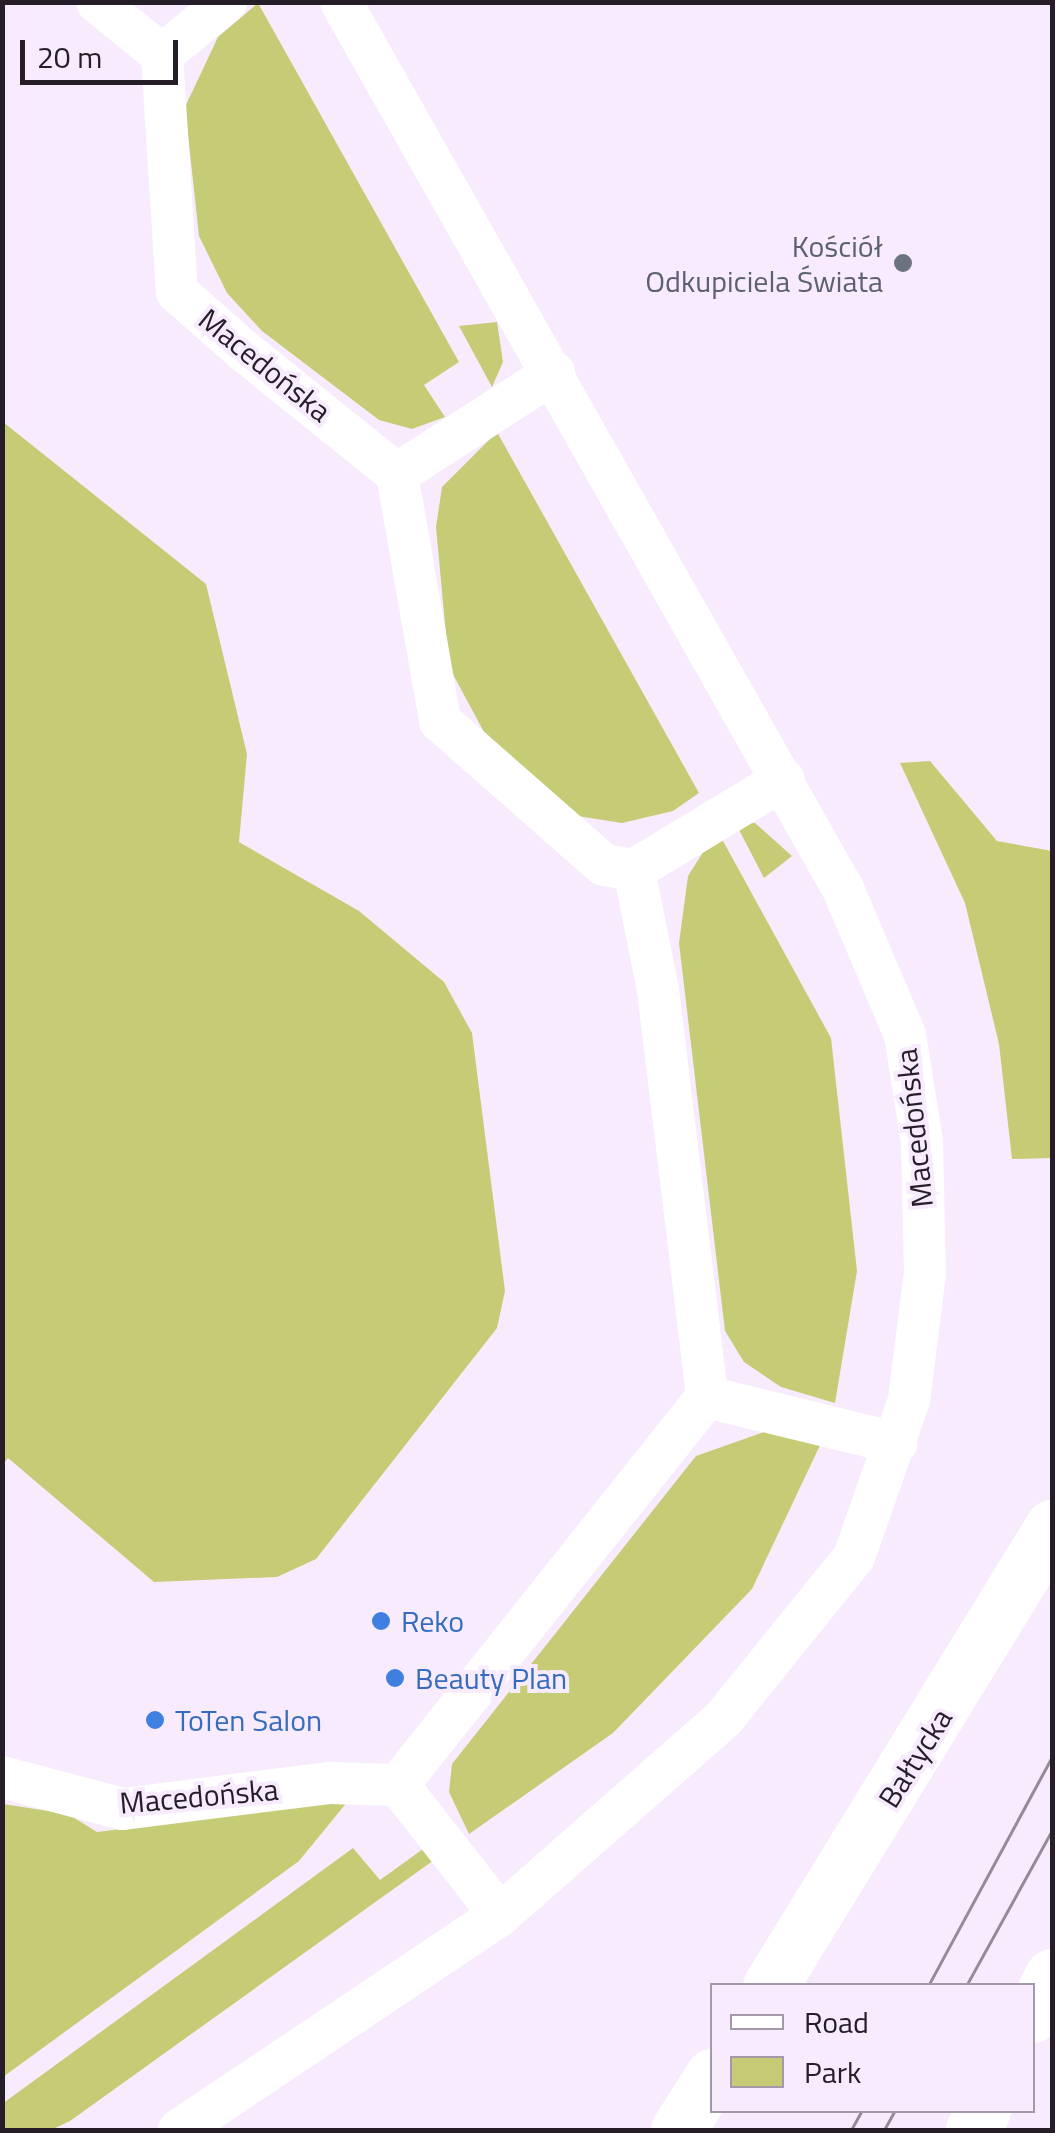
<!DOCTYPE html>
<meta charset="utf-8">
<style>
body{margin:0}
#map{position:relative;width:1055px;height:2133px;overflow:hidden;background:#f8ebfd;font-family:"Titillium Web",sans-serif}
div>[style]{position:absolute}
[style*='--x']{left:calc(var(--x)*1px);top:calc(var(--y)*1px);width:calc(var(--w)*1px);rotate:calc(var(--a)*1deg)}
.green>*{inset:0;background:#c6cc75}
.minor>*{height:42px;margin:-21px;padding:0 21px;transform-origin:21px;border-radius:21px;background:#fff}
.secondary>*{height:55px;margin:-27.5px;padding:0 27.5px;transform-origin:27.5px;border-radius:27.5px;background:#fff}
.tram>*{height:2.5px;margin:-1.25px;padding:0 1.25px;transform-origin:1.25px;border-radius:1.25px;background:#948a98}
.dots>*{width:28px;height:28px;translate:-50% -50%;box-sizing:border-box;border:5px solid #f8ebfd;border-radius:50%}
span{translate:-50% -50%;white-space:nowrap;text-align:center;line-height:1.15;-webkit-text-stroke:8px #f8ebfd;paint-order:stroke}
.worship-label{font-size:30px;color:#5b616d}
.right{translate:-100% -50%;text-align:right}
.street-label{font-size:30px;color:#251d28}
.shop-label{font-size:30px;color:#366cbe}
.left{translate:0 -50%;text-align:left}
.frame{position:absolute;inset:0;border:5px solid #251d28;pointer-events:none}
.legend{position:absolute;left:710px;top:1983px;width:325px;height:130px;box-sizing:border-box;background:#f8ebfd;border:2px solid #a499a8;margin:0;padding:12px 18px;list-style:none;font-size:30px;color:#251d28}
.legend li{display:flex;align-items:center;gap:20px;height:50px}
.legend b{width:50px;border:2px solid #a499a8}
.scale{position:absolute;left:20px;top:40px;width:158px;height:45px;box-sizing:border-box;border:5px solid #251d28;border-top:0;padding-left:12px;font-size:30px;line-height:35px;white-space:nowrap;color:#251d28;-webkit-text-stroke:8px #f8ebfd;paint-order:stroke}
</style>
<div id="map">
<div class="green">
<div style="clip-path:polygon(258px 3px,459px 362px,424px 385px,445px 417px,412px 429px,379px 420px,262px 331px,227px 293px,199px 236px,185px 107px,218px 37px)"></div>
<div style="clip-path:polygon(497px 322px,503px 362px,492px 387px,459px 326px)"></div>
<div style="clip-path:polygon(3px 422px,206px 584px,247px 754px,239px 842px,359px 911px,444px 982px,472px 1033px,505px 1291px,497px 1328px,316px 1559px,277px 1577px,154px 1582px,8px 1458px,3px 1464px)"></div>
<div style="clip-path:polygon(497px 432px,699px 793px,673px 811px,622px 823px,571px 815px,484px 732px,449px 667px,436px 527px,442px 487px)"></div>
<div style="clip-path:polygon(930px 761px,997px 841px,1052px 851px,1052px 1158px,1012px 1159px,999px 1044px,965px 903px,900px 763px)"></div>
<div style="clip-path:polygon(755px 823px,792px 856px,764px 878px,736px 824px)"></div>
<div style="clip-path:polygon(717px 830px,831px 1038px,857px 1271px,835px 1403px,781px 1387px,744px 1362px,725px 1331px,679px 943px,688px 876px)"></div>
<div style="clip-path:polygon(775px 1428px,823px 1439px,752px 1589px,613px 1733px,469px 1834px,449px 1792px,452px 1764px,696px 1456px)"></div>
<div style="clip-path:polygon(348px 1801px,299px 1861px,3px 2077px,3px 1804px,68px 1814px,97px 1832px)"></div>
<div style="clip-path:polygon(353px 1848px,380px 1880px,423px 1849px,434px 1860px,70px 2121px,51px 2130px,3px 2130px,2px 2104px)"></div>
</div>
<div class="minor">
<div style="--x:97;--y:2;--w:84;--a:39.2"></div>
<div style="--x:162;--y:55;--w:83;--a:-39.6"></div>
<div style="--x:162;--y:55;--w:237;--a:86.4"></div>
<div style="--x:177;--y:292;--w:89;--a:41.4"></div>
<div style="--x:244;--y:351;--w:196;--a:38.8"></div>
<div style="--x:397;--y:474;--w:187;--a:-32.8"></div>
<div style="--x:397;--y:474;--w:251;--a:80.1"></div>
<div style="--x:440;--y:721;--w:218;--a:41.3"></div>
<div style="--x:604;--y:865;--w:30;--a:9"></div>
<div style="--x:634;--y:870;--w:175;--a:-31.2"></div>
<div style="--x:634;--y:870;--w:122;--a:78.7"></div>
<div style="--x:658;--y:990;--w:410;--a:83.1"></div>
<div style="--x:707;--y:1397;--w:195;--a:13.7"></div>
<div style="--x:2;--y:1777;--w:125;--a:14.8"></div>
<div style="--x:123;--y:1809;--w:209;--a:-7.2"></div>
<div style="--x:330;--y:1783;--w:68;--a:1.7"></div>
<div style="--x:500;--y:1915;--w:165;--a:-128.1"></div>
<div style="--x:398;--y:1785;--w:496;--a:-51.5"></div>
<div style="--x:179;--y:2130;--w:386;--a:-33.8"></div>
<div style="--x:500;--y:1915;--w:298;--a:-41.3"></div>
<div style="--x:724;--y:1718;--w:207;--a:-51.1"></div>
<div style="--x:854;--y:1557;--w:166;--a:-70.7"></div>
<div style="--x:909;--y:1400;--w:127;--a:-82.8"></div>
<div style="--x:925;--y:1274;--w:132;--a:-91.3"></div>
<div style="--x:922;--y:1142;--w:108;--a:-99"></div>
<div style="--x:905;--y:1035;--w:159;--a:-113"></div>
<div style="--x:843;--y:889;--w:1019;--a:-119.51"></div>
</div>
<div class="secondary">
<div style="--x:770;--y:1986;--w:539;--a:-58.43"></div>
<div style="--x:1032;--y:2015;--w:44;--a:-62.9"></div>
<div style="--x:678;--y:2130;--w:64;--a:-57.8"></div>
<div style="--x:973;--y:2130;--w:22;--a:-63"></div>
</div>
<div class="tram">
<div style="--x:928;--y:1986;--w:260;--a:-61.6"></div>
<div style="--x:966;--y:1986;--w:178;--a:-61.1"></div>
<div style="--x:851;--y:2130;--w:23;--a:-61"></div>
<div style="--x:884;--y:2130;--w:23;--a:-61"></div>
</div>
<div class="dots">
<div style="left:903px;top:263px;background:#6b7280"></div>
<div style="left:381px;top:1621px;background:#3f7fe0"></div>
<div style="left:395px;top:1678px;background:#3f7fe0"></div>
<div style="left:155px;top:1720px;background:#3f7fe0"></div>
</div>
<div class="worship-label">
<span class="right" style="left:883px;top:263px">Kościół<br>Odkupiciela Świata</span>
</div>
<div class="street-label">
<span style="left:265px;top:365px;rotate:39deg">Macedońska</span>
<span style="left:914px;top:1128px;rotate:-96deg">Macedońska</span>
<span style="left:915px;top:1758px;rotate:-58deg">Bałtycka</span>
<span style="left:199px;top:1796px;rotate:-5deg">Macedońska</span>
</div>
<div class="shop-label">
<span class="left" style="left:401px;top:1621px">Reko</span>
<span class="left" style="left:415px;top:1678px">Beauty Plan</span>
<span class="left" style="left:175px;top:1720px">ToTen Salon</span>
</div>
<div class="frame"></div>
<ul class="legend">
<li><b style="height:12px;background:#fff"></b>Road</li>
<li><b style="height:28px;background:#c6cc75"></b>Park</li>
</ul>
<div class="scale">20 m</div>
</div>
